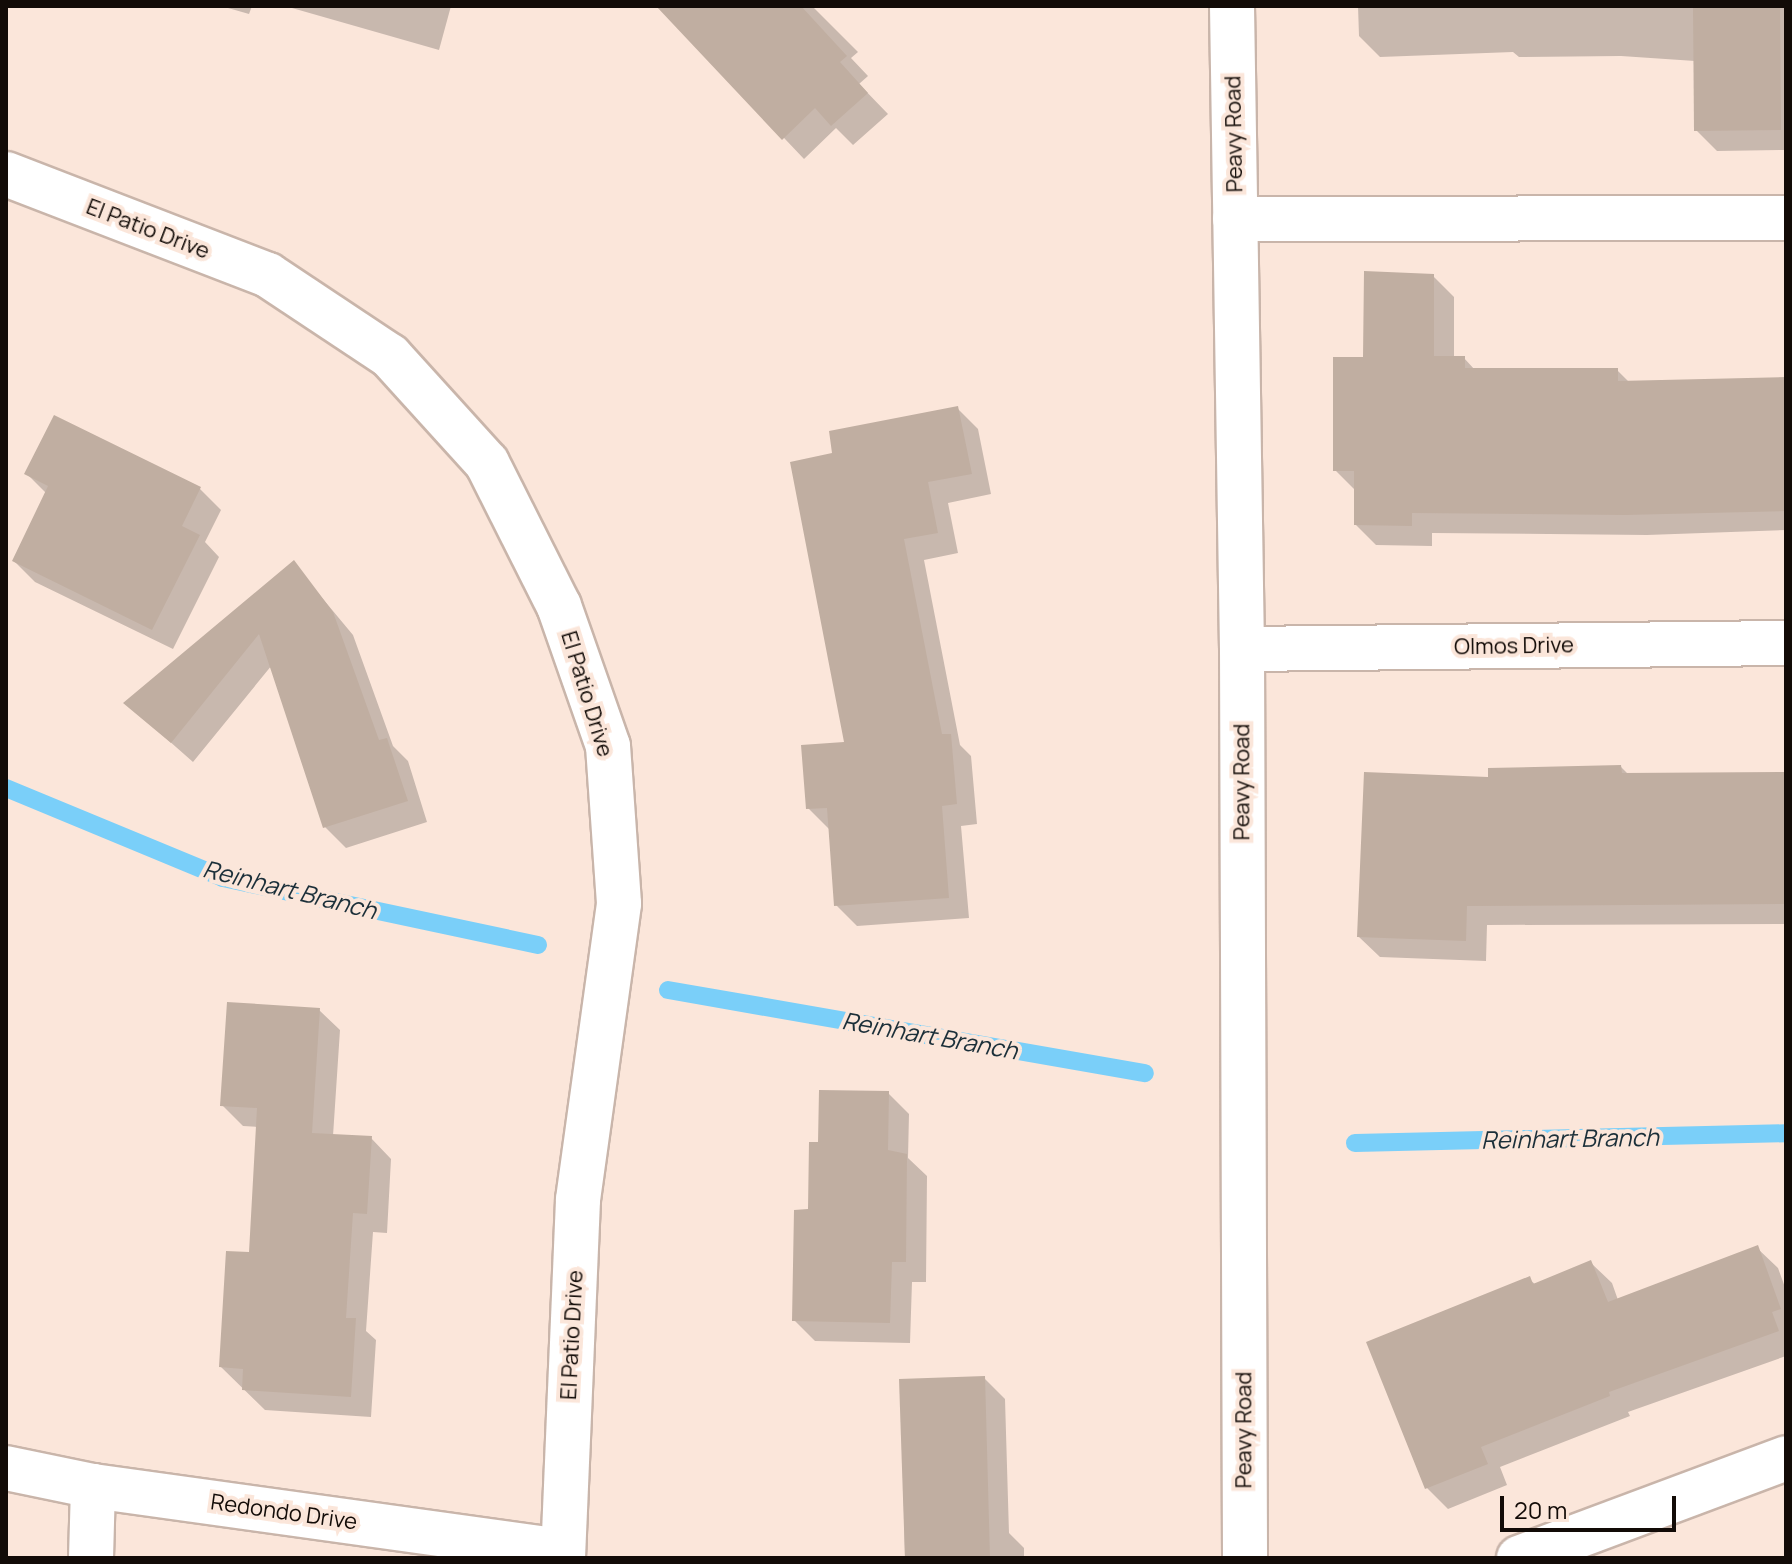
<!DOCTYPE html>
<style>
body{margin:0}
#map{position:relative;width:1792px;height:1564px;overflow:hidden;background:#fbe6da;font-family:Manrope,sans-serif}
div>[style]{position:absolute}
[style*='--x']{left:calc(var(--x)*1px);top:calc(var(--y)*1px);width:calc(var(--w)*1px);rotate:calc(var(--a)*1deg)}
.shadow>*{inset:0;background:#0003}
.stream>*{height:18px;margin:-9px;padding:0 9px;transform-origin:9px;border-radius:9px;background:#7acff9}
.building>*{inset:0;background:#c0aea1}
.roads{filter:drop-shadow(2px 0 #c9b5aa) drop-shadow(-2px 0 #c9b5aa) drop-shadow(0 2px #c9b5aa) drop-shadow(0 -2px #c9b5aa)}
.minor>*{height:44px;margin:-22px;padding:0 22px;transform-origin:22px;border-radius:22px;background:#fff}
span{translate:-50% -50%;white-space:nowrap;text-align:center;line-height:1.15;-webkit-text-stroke:8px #fbe6da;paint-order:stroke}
.street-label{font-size:22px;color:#120b07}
.water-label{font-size:24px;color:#1b2f39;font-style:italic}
.frame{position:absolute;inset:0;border:8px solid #120b07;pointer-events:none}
.scale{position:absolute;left:1500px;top:1496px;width:176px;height:36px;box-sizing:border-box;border:4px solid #120b07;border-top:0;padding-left:10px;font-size:24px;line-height:28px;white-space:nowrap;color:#120b07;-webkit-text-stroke:6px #fbe6da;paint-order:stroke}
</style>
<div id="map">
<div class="shadow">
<div style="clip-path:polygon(221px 6px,252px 6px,249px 14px)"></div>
<div style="clip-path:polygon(285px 6px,451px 6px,439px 50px)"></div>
<div style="clip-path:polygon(659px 6px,812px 6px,858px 52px,851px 58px,868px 76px,859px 84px,888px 114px,853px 145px,836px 128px,804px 159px)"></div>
<div style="clip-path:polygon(1358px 6px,1786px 6px,1786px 150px,1717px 151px,1696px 130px,1695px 61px,1621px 56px,1519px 57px,1513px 52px,1380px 57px,1359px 36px)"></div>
<div style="clip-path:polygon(1433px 276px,1454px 297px,1454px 358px,1464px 358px,1475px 370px,1617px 370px,1630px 383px,1786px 379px,1786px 530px,1647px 535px,1432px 533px,1432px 546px,1376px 545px,1356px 525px,1356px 491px,1335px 470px,1365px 359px)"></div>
<div style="clip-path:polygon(957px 408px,978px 429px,991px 494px,948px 503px,958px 553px,924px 560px,960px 745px,971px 756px,977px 824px,961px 826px,969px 918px,857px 926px,836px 905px,829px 829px,808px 808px,846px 744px,834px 455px)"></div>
<div style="clip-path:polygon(54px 418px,200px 489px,221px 510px,205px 542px,219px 557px,173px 649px,35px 582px,14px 561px,47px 494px,27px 474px)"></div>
<div style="clip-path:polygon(293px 563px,353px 635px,393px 746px,408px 761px,427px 822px,346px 848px,325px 827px,272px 665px,193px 762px,126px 703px)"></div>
<div style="clip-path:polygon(1621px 767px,1629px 775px,1786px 774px,1786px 924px,1487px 925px,1486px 961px,1380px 957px,1359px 937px,1490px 779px)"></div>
<div style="clip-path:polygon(319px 1010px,340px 1030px,333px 1136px,371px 1138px,391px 1159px,387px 1233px,373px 1232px,366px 1331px,376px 1340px,371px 1417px,265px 1410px,221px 1367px,251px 1255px,258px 1127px,243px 1126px,222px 1105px)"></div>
<div style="clip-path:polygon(888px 1093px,909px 1114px,908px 1158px,927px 1176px,926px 1282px,912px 1282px,910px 1343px,815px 1341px,794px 1320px,820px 1144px)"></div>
<div style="clip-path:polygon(1757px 1248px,1778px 1268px,1786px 1290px,1786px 1356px,1628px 1412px,1630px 1416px,1500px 1467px,1507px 1485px,1448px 1509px,1427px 1488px,1368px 1343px,1529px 1279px,1536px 1285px,1591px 1263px,1612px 1283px,1618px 1300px)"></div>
<div style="clip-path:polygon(984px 1378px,1005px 1399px,1009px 1533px,1024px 1548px,1024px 1558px,905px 1558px,901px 1381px)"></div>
</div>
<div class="stream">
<div style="--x:6;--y:788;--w:235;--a:22.5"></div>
<div style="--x:223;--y:878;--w:322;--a:12"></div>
<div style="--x:668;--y:990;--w:484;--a:9.9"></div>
<div style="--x:1355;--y:1143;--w:431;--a:-1.3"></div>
</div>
<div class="building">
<div style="clip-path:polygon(656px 6px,801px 6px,847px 56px,840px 62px,868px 93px,831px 126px,815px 108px,782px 140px)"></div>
<div style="clip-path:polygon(1693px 6px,1780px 6px,1781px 130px,1694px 131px)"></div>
<div style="clip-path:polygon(1364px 271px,1434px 274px,1434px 356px,1465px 356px,1465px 368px,1618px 368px,1618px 381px,1786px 377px,1786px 511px,1625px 515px,1412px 513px,1412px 526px,1354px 525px,1354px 471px,1333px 471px,1333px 357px,1363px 357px)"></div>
<div style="clip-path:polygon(958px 406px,972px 474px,928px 482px,938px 533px,904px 539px,942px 734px,951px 734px,957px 804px,942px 806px,949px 898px,834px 906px,827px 808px,806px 809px,801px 745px,844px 742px,790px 462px,832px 453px,829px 431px)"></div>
<div style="clip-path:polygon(54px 415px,201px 487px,182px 526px,200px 535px,152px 630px,12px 561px,48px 486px,24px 474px)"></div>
<div style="clip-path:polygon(294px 560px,333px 612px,379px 740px,387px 738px,408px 801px,323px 828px,259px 634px,171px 743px,123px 703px)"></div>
<div style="clip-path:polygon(1621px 765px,1622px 773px,1786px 772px,1786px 904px,1467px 906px,1466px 941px,1357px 937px,1364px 772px,1488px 777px,1488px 768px)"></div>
<div style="clip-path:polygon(227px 1002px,320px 1008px,312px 1133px,372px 1136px,367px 1214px,353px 1213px,346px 1318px,356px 1318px,351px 1397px,242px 1390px,243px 1369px,219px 1367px,226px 1251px,249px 1252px,257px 1108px,220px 1106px)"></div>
<div style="clip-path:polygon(819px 1090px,889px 1091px,888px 1150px,907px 1154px,906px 1262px,892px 1262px,890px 1323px,792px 1321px,794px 1210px,808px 1209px,809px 1142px,818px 1142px)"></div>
<div style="clip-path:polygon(1758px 1245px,1781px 1309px,1772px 1312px,1779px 1331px,1609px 1392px,1610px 1396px,1481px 1447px,1488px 1464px,1425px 1489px,1366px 1342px,1530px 1276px,1533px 1284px,1591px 1260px,1608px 1302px)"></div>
<div style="clip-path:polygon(985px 1376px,990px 1558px,905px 1558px,899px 1379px)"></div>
</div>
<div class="roads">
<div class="minor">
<div style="--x:1232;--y:6;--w:643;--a:89.11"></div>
<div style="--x:1242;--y:649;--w:909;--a:89.81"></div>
<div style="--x:6;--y:174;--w:281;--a:21.1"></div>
<div style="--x:268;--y:275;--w:146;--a:33.6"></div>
<div style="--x:390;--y:356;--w:144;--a:47.8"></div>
<div style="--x:487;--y:463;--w:160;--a:63.3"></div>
<div style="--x:559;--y:606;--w:148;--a:70.7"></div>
<div style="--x:608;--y:746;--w:158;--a:86"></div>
<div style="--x:619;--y:904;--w:299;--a:97.9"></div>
<div style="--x:578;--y:1200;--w:358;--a:92.4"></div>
<div style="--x:1235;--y:219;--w:551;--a:-0.1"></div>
<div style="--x:1242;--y:649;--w:544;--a:-0.63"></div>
<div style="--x:6;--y:1468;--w:89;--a:11.7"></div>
<div style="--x:93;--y:1486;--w:473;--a:7.9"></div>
<div style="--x:91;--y:1558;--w:72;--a:-88.4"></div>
<div style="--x:1519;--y:1558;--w:285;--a:-20.5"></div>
</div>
</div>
<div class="street-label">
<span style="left:1234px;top:134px;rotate:-91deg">Peavy Road</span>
<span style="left:148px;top:229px;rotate:21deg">El Patio Drive</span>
<span style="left:1514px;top:646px;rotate:-1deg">Olmos Drive</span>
<span style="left:587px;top:694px;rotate:73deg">El Patio Drive</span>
<span style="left:1242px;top:782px;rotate:-90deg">Peavy Road</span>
<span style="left:572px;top:1335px;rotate:-87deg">El Patio Drive</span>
<span style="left:1244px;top:1430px;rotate:-90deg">Peavy Road</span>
<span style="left:284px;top:1512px;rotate:8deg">Redondo Drive</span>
</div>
<div class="water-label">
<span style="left:290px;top:889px;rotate:14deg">Reinhart Branch</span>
<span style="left:930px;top:1035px;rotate:10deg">Reinhart Branch</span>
<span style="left:1570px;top:1138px;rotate:-1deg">Reinhart Branch</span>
</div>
<div class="frame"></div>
<div class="scale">20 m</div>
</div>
